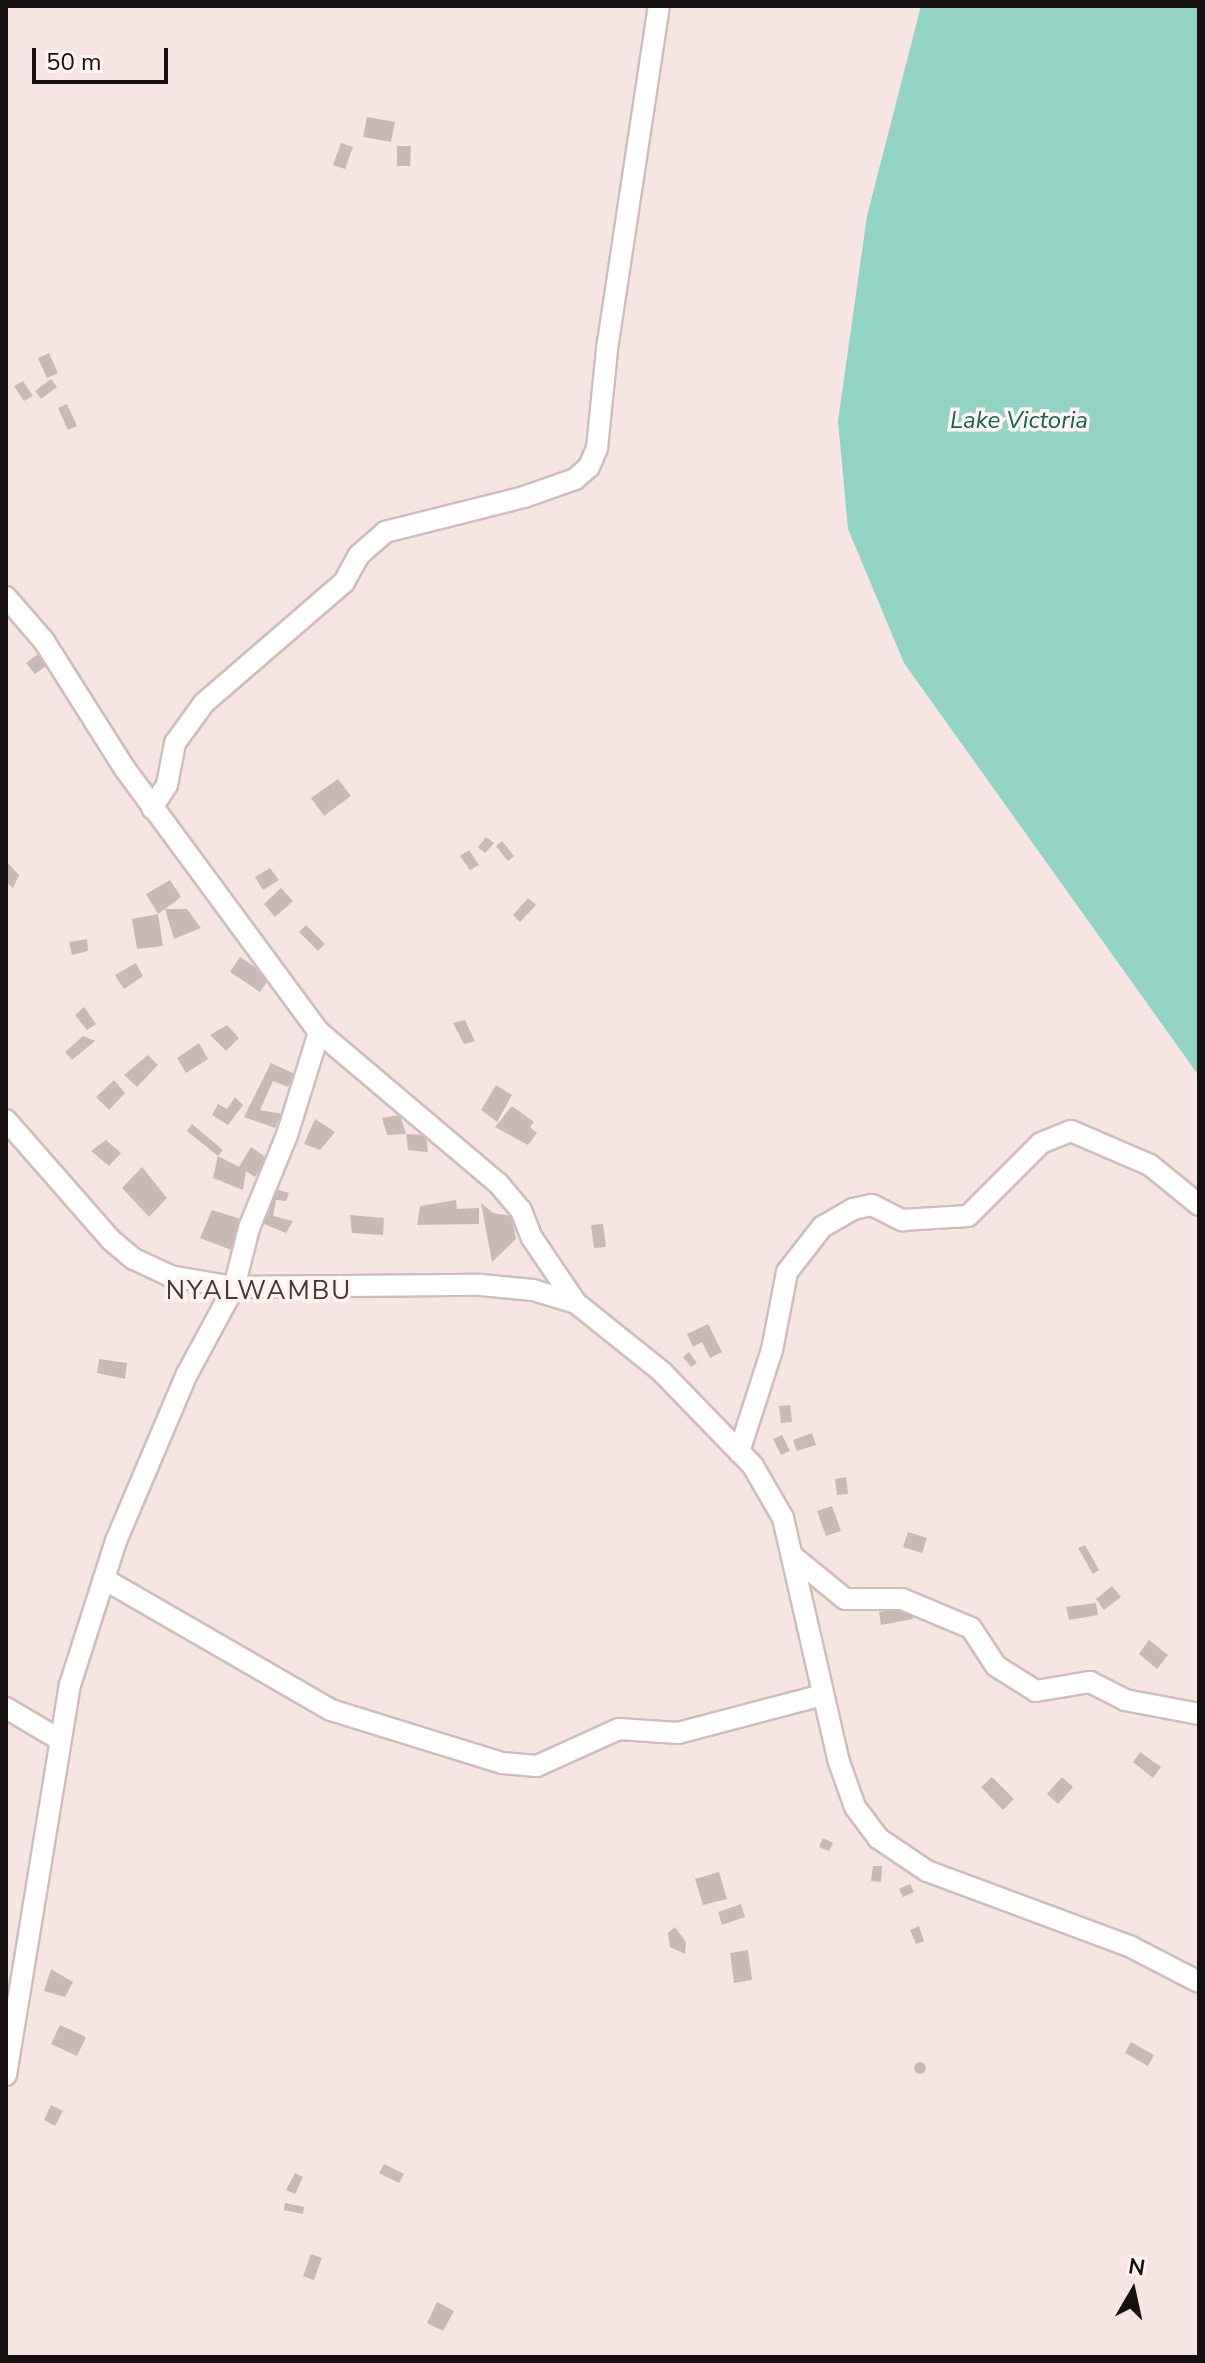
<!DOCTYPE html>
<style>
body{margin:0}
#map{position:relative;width:1205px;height:2363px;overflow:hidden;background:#f6e5e2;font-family:"Nunito Sans",sans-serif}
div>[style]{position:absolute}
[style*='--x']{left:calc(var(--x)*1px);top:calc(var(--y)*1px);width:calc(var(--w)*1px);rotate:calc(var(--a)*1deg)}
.water>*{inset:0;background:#93d3c3}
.building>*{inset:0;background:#c9b9b5}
.round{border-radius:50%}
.roads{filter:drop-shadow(2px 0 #cebebb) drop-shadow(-2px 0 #cebebb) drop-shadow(0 2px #cebebb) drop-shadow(0 -2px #cebebb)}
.street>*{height:20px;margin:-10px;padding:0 10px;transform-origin:10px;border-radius:10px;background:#fff}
span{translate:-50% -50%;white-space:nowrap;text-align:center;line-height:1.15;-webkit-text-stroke:7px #fff4f2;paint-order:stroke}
.water-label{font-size:24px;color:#106556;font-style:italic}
.quarter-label{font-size:26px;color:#443734;letter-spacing:2px}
.frame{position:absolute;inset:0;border:8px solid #161110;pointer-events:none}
.north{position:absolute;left:1093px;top:2251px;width:80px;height:80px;-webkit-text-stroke:6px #fff4f2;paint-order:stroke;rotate:9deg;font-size:22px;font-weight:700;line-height:32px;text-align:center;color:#161110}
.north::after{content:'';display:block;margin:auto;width:28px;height:36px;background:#161110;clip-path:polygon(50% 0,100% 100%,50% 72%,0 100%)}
.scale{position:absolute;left:32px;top:48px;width:136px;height:36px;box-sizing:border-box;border:4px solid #161110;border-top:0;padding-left:10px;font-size:24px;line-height:28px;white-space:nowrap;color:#161110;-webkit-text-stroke:6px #fff4f2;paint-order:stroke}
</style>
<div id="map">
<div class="water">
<div style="clip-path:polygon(921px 6px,1199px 6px,1199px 1076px,904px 663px,848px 529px,838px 421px,867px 216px)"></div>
</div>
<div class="building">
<div style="clip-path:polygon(367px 117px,395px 122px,391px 142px,363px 137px)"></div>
<div style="clip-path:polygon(341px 143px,353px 147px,345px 169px,333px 165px)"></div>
<div style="clip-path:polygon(397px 146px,411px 146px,410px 166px,397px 166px)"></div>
<div style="clip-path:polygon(49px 353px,58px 373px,47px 378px,38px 358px)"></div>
<div style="clip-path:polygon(51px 379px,57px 387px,41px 399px,35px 391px)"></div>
<div style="clip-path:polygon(23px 381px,33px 396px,24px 401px,14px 386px)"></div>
<div style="clip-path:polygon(67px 404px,77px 426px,68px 430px,58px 408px)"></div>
<div style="clip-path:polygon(41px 652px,50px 663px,35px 674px,26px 663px)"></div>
<div style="clip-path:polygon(338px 779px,351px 796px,324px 816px,311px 798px)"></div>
<div style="clip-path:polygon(486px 837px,494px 843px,485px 853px,478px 847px)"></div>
<div style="clip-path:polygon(502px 841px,514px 856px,508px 861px,496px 846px)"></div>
<div style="clip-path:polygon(469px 850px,479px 865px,470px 870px,460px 856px)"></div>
<div style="clip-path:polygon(6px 861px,19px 875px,13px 888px,6px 882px)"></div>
<div style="clip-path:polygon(270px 868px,279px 880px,263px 890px,255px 877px)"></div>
<div style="clip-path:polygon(170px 880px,181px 897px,165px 909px,187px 909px,201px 928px,174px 939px,165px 909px,158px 914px,163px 946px,137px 949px,132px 919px,158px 914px,146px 894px)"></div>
<div style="clip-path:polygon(281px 888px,293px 901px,275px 917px,264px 904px)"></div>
<div style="clip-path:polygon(528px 898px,536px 905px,520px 922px,513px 915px)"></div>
<div style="clip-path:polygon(306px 925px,325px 944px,318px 951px,299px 932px)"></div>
<div style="clip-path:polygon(87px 939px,88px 951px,72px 955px,69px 942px)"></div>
<div style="clip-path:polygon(240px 957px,270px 977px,260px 992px,230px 972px)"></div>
<div style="clip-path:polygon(136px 963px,143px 976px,124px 989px,115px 975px)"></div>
<div style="clip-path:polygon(84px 1007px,96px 1024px,87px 1030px,75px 1015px)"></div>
<div style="clip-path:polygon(465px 1020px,475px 1041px,464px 1044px,453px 1023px)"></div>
<div style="clip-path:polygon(227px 1025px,239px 1038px,226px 1051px,210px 1035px)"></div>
<div style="clip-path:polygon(83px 1036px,95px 1041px,72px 1060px,65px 1052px)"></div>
<div style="clip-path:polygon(199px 1043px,208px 1059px,186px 1073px,177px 1058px)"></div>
<div style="clip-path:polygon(148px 1055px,158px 1065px,137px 1087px,124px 1075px)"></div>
<div style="clip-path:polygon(271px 1063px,295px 1074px,288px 1087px,273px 1081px,260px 1110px,282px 1114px,275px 1128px,244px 1117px)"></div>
<div style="clip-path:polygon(114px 1080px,125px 1093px,109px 1110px,96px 1097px)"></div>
<div style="clip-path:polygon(496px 1085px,512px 1095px,497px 1122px,481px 1110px)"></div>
<div style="clip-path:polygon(235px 1097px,243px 1105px,228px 1125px,212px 1115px,218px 1104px,227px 1109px)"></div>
<div style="clip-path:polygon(512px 1106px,534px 1122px,530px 1127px,537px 1133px,528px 1145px,495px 1127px)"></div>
<div style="clip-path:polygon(400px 1115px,406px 1134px,387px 1135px,382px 1118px)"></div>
<div style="clip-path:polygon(315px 1119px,335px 1132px,320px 1150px,304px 1144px)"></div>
<div style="clip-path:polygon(192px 1124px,223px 1150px,218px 1156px,187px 1131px)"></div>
<div style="clip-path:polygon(406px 1134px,426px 1135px,428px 1152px,408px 1150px)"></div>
<div style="clip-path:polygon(106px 1140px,121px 1153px,109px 1166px,91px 1151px)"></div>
<div style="clip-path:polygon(251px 1147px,267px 1158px,255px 1177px,246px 1171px,243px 1190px,213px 1178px,218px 1156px,239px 1167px)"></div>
<div style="clip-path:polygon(142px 1167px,167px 1198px,149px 1217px,122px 1188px)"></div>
<div style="clip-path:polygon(272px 1188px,289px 1193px,286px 1201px,276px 1200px,273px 1216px,293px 1221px,286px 1233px,264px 1224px)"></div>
<div style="clip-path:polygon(456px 1200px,457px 1209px,479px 1208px,479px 1224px,417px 1225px,420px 1206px)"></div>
<div style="clip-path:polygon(481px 1203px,493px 1213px,512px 1216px,516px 1239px,492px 1262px)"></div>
<div style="clip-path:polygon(212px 1210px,244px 1220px,234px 1251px,200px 1238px)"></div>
<div style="clip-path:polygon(350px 1215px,384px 1218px,383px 1235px,352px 1233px)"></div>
<div style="clip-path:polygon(603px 1224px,606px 1247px,594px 1248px,591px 1225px)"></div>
<div style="clip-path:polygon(708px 1324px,722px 1352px,710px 1358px,702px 1342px,693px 1347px,687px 1334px)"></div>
<div style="clip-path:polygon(689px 1352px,697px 1363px,691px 1367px,683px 1357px)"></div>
<div style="clip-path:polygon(99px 1359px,127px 1363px,125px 1379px,97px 1373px)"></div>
<div style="clip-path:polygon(790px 1405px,792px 1422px,781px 1423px,779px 1406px)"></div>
<div style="clip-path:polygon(812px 1433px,816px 1445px,797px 1451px,793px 1440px)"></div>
<div style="clip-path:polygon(782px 1435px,790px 1451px,781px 1455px,773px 1439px)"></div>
<div style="clip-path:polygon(846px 1477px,848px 1494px,837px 1495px,835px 1479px)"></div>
<div style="clip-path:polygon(832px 1506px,841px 1531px,826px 1536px,817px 1511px)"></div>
<div style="clip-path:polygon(908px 1532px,927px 1538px,922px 1553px,903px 1547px)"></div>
<div style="clip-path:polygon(1085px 1545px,1099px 1570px,1093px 1574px,1078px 1548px)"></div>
<div style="clip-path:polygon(1112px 1586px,1121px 1597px,1104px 1610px,1096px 1599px)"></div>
<div style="clip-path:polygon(1096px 1603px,1098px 1615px,1069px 1620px,1066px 1607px)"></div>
<div style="clip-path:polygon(911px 1607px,913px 1619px,881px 1625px,879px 1612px)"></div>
<div style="clip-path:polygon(1149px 1640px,1168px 1655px,1157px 1669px,1139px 1654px)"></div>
<div style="clip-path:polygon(1140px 1752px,1161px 1767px,1153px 1778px,1133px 1762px)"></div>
<div style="clip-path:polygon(992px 1777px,1014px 1799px,1003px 1810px,981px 1787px)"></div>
<div style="clip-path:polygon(1062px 1777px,1073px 1787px,1058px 1804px,1047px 1794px)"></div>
<div style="clip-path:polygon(823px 1838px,833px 1843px,829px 1851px,819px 1847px)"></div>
<div style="clip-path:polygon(873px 1866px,882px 1866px,881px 1882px,871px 1881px)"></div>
<div style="clip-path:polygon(719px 1872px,727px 1899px,703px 1905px,695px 1879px)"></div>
<div style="clip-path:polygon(910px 1884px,914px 1892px,903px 1897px,899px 1889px)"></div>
<div style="clip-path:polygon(741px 1904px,745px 1917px,722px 1925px,718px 1912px)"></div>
<div style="clip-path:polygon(919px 1926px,924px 1941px,916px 1944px,910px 1930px)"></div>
<div style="clip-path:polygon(675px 1927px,686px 1942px,685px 1954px,670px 1947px,668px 1933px)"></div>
<div style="clip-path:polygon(748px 1950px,752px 1980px,734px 1983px,730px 1953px)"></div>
<div style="clip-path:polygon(51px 1969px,73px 1982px,65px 1997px,44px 1991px)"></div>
<div style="clip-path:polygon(60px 2025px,86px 2037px,77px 2056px,51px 2044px)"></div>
<div style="clip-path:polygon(1131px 2042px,1154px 2055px,1148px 2066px,1125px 2053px)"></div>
<div class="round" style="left:914px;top:2062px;width:12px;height:12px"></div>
<div style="clip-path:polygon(51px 2105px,63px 2111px,55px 2126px,44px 2120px)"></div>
<div style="clip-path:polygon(384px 2164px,404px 2174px,399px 2183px,379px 2173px)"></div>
<div style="clip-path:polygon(295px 2173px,303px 2177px,295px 2194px,286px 2190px)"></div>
<div style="clip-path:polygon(285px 2203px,304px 2207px,303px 2214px,284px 2210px)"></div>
<div style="clip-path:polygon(311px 2254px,322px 2258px,314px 2280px,303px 2276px)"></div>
<div style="clip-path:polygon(437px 2302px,454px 2311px,443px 2331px,427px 2323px)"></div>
</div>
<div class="roads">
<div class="street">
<div style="--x:6;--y:597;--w:58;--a:49.2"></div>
<div style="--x:44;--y:641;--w:151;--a:57.7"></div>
<div style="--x:125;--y:769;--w:327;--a:53.6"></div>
<div style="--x:319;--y:1032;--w:234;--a:40.2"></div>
<div style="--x:498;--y:1183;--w:35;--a:50"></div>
<div style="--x:521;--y:1210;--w:30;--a:69"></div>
<div style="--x:532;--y:1238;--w:78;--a:55.9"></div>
<div style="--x:152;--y:808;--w:27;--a:-57"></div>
<div style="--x:167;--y:785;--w:43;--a:-79.2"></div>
<div style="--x:175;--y:743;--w:49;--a:-54.1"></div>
<div style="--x:204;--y:703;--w:185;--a:-40.8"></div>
<div style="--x:344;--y:582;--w:31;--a:-61"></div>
<div style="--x:359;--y:555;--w:35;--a:-41"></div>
<div style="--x:385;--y:532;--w:143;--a:-14.1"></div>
<div style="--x:524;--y:497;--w:54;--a:-19.4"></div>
<div style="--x:575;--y:479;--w:18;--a:-41"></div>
<div style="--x:589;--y:467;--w:21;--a:-67"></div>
<div style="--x:597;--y:448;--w:100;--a:-84.2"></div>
<div style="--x:607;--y:349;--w:347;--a:-81.4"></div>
<div style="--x:6;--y:1120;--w:159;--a:48.8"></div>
<div style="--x:111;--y:1240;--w:30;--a:40"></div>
<div style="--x:134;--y:1259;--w:40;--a:25"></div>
<div style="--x:170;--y:1276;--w:65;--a:9.8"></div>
<div style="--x:234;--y:1287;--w:247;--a:-0.5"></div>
<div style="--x:481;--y:1285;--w:52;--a:5.5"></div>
<div style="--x:533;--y:1290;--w:45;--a:16.8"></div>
<div style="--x:576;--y:1303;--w:110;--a:38.7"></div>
<div style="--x:662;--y:1372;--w:131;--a:45.9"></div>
<div style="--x:753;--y:1466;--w:60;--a:60"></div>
<div style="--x:783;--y:1518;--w:250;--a:77.1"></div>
<div style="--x:839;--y:1762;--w:48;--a:70.4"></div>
<div style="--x:855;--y:1807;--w:39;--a:53"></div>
<div style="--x:878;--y:1838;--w:59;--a:34"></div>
<div style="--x:927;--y:1871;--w:218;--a:20.4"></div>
<div style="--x:1131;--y:1947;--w:76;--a:27.2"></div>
<div style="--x:739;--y:1452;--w:107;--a:-72.1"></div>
<div style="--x:772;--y:1350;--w:79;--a:-79.1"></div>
<div style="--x:787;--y:1272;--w:57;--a:-52.1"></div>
<div style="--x:822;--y:1227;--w:36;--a:-30"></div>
<div style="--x:853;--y:1209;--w:19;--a:-12"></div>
<div style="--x:872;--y:1205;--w:34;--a:27"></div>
<div style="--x:902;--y:1220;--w:66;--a:-3.5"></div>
<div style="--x:968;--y:1216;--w:103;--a:-45"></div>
<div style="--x:1041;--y:1143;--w:32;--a:-22"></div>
<div style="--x:1071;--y:1131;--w:86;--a:23.3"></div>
<div style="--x:1150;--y:1165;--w:63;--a:39.2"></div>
<div style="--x:796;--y:1559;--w:63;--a:39.2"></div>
<div style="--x:845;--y:1599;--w:57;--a:0"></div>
<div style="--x:902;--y:1599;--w:75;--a:22.8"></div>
<div style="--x:971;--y:1628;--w:45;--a:56.7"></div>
<div style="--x:996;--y:1666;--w:47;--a:32"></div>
<div style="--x:1036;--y:1691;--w:55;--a:-9.5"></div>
<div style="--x:1090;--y:1682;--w:39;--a:27"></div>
<div style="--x:1125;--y:1700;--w:75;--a:10.7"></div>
<div style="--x:104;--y:1579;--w:262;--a:30"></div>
<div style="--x:331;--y:1710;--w:179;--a:17.2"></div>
<div style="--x:502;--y:1763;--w:35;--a:5"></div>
<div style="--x:537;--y:1766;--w:90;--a:-24.3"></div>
<div style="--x:619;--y:1729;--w:59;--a:3.9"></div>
<div style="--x:678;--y:1733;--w:150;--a:-14.7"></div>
<div style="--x:6;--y:1708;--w:59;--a:30.5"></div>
<div style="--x:6;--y:2075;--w:395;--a:-80.7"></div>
<div style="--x:70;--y:1685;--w:151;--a:-72.3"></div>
<div style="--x:116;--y:1541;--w:181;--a:-67"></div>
<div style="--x:187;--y:1374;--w:99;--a:-61.6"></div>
<div style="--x:234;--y:1287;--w:61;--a:-75.7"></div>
<div style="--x:249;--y:1228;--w:100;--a:-67.8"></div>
<div style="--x:287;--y:1135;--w:108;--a:-72.7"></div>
</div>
</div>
<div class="water-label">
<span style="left:1019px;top:421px">Lake Victoria</span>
</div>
<div class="quarter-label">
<span style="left:259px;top:1291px">NYALWAMBU</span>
</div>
<div class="frame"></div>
<div class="north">N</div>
<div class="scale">50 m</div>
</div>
